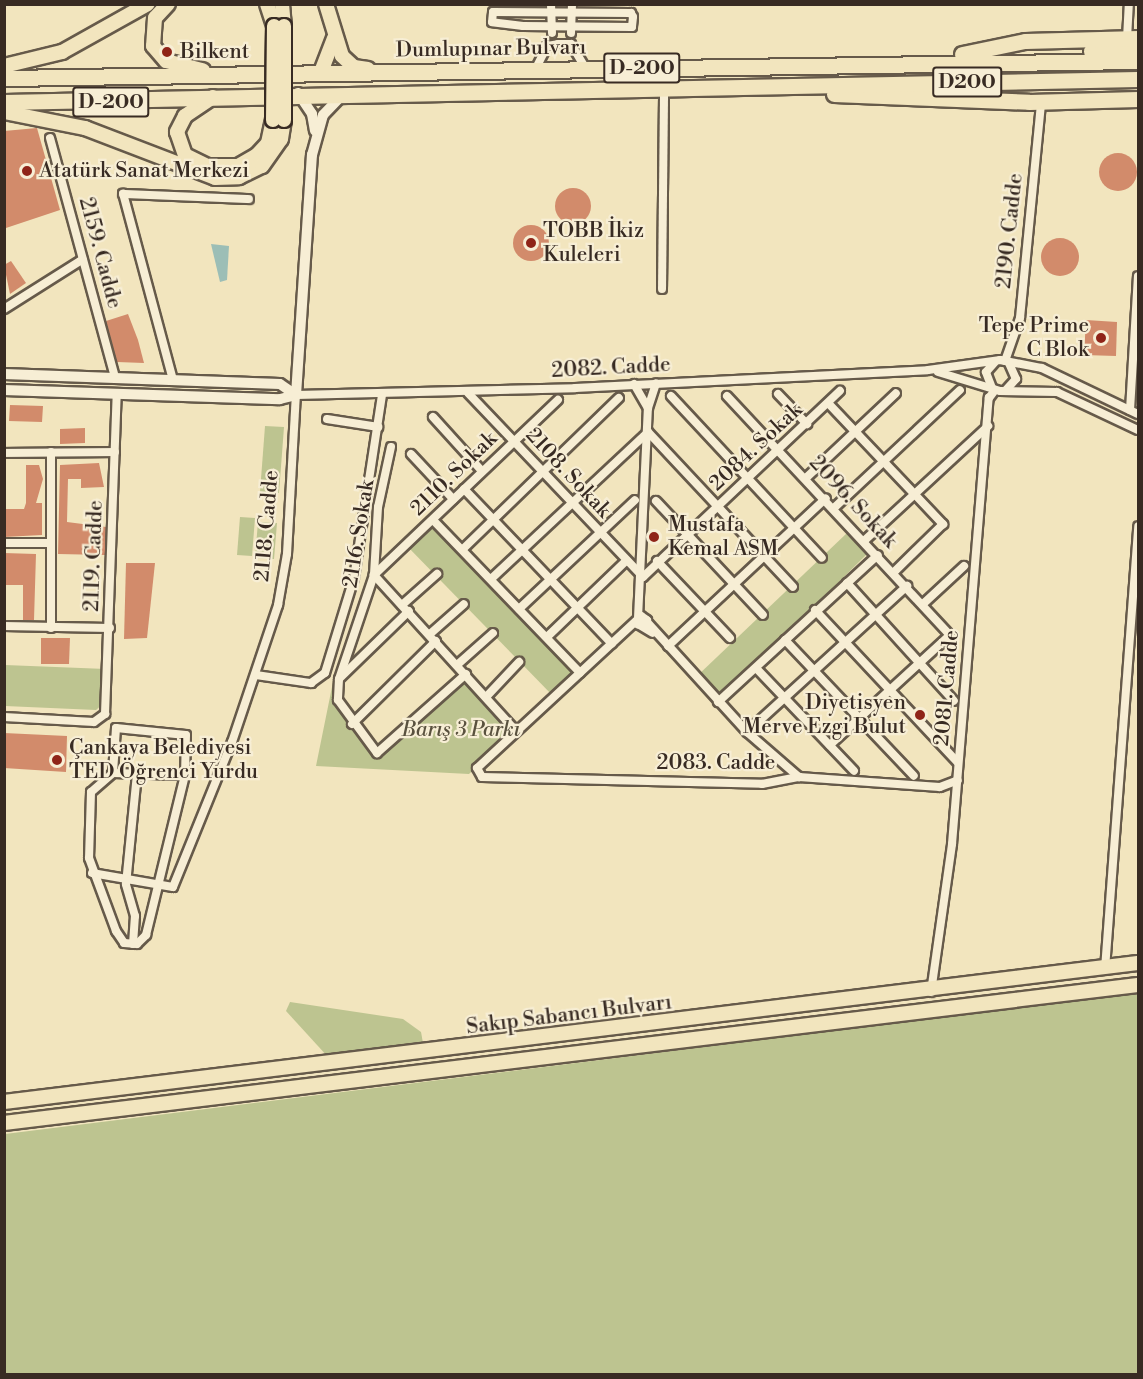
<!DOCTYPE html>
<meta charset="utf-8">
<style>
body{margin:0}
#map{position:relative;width:1143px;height:1379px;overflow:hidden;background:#f2e5be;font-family:"Libre Bodoni",serif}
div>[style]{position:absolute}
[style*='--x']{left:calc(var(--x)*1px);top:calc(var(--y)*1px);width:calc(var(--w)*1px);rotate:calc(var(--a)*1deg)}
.green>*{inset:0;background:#bdc490}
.water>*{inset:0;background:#9cbeb6}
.building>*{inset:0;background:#d28b6b}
.round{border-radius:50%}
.roads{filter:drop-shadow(2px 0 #665a4a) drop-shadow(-2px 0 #665a4a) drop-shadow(0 2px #665a4a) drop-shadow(0 -2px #665a4a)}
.minor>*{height:8px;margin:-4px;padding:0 4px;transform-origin:4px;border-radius:4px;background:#f7eed5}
.tertiary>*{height:10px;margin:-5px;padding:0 5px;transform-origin:5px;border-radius:5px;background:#f7eed5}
.primary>*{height:14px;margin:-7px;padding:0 7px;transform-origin:7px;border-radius:7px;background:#f2e5be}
.trunk>*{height:15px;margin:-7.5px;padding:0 7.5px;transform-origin:7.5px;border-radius:7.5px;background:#f2e5be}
.bridges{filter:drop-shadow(2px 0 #382b23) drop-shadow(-2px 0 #382b23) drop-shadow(0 2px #382b23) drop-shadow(0 -2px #382b23)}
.primary-bridge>*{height:14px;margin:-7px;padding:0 7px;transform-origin:7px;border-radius:7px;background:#f2e5be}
.dots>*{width:16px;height:16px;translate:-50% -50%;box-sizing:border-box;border:3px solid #f7eed5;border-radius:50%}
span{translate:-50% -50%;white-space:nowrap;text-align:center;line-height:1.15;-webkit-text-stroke:4.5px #f7eed5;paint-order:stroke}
.shield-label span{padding:2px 4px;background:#f7eed5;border:2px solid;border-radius:4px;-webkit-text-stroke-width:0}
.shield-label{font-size:20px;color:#382b23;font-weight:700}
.street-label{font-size:21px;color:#382b23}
.poi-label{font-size:21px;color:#382b23}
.left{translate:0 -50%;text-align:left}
.right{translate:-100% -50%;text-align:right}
.park-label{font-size:21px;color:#59513e;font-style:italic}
.frame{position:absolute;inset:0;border:6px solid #382b23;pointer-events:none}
</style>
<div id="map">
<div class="green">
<div style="clip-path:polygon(265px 426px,284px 427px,279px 493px,260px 492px)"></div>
<div style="clip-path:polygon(240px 517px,255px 518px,252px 556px,237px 555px)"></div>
<div style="clip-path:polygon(433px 520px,580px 673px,554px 697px,406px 545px)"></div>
<div style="clip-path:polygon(258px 522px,277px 523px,274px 559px,255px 558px)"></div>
<div style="clip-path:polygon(847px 533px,867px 554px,718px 702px,696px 677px)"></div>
<div style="clip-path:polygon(5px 665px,106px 669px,106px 701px,96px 710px,5px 706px)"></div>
<div style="clip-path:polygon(466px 674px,515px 730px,469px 774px,316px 766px,333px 682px,338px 700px,377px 753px)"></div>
<div style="clip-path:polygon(1138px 993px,1138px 1374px,5px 1374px,5px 1134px)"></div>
<div style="clip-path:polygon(290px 1002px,403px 1019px,421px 1032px,423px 1043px,328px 1057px,286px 1011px)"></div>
</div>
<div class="water">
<div style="clip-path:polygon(211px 244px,229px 246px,227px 280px,220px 282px)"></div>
</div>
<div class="building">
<div style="clip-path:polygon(37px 128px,60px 210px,6px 228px,4px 131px)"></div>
<div class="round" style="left:1099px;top:153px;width:38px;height:38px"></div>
<div class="round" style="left:555px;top:188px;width:36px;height:36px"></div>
<div class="round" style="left:513px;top:225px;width:36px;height:36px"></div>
<div class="round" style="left:1041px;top:238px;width:38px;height:38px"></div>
<div style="clip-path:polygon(11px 261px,26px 283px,10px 294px,4px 265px)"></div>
<div style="clip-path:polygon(128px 314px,138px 340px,144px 363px,117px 362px,106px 321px)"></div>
<div style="clip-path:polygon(1086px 320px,1117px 322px,1116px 356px,1084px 355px)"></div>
<div style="clip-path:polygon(10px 405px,43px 406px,42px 422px,9px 421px)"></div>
<div style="clip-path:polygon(85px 428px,85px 443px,60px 444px,60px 429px)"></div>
<div style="clip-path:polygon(99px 463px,104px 487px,81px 488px,81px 479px,68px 479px,67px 522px,106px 527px,105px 555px,58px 554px,60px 465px)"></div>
<div style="clip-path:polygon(26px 465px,39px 465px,43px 479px,36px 503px,42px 503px,42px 535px,4px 537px,4px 509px,24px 509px,26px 503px)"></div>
<div style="clip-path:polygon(4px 553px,36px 554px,34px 620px,23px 620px,23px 585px,4px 585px)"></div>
<div style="clip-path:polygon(126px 563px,155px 563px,147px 638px,124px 639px)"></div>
<div style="clip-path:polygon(41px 638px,70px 638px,69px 664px,41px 664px)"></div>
<div style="clip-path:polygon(4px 733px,67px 736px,66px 772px,4px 768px)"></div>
</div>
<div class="roads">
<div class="minor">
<div style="--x:551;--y:4;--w:29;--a:88"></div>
<div style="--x:493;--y:12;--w:138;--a:0.4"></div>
<div style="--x:631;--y:13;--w:4;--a:63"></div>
<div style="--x:633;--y:17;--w:10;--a:96"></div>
<div style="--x:632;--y:27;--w:109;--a:-179.5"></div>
<div style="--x:523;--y:26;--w:31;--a:-173"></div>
<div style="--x:492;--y:22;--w:10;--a:-84"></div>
<div style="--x:571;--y:33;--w:29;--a:-88"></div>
<div style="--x:1127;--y:39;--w:35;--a:-87"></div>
<div style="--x:536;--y:68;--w:25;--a:-63"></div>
<div style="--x:547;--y:46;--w:11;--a:-10"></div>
<div style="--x:558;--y:44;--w:13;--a:0"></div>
<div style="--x:571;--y:44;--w:29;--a:59"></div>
<div style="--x:50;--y:138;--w:249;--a:74.8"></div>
<div style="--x:662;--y:289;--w:201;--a:-89.4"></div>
<div style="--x:4;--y:309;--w:93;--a:-32.3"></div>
<div style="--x:1005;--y:361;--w:46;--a:-70.8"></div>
<div style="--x:1020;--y:318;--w:217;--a:-84.4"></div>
<div style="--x:938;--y:372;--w:65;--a:17"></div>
<div style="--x:1000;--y:391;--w:57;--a:1"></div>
<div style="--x:1057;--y:392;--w:89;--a:25.1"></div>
<div style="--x:173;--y:380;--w:193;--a:-105"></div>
<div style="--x:123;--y:194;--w:126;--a:2.3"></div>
<div style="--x:634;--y:384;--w:28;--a:60"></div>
<div style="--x:992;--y:388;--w:17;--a:-111"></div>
<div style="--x:986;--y:372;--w:13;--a:-48"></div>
<div style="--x:1006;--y:390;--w:15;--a:-48"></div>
<div style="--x:1016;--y:379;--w:17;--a:-114"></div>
<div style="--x:468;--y:393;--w:254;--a:46.4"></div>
<div style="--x:643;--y:577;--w:271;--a:-43.4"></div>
<div style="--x:778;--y:394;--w:42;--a:46"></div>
<div style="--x:671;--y:396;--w:221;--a:47"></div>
<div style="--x:727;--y:396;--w:327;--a:47"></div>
<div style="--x:950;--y:635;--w:163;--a:137.5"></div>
<div style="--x:829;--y:404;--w:166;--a:46.5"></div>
<div style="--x:943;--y:524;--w:69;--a:135.6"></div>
<div style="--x:1130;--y:410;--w:134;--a:-86.6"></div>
<div style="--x:433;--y:417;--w:73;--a:47.8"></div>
<div style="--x:327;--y:419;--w:52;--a:8.9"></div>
<div style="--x:391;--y:447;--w:61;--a:102.2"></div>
<div style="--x:378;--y:507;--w:68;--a:93.4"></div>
<div style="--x:374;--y:575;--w:110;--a:108.6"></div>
<div style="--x:339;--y:679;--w:21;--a:93"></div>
<div style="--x:338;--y:700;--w:66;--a:53.7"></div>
<div style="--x:377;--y:753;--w:119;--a:-41.6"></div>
<div style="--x:4;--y:453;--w:111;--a:-0.5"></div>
<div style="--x:411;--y:454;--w:62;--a:47"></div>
<div style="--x:807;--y:477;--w:122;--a:-43.3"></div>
<div style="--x:464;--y:489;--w:214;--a:46.3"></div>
<div style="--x:656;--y:501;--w:156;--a:46.8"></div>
<div style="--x:835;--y:507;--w:171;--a:-43.1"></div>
<div style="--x:433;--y:520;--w:212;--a:46.1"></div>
<div style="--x:865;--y:540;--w:168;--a:-42.8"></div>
<div style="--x:4;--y:543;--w:47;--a:0"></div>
<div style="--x:463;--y:549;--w:217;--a:-44.1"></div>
<div style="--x:657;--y:561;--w:106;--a:46.5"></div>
<div style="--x:491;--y:579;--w:215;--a:-43.1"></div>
<div style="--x:648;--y:432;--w:212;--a:46.9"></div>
<div style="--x:847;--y:583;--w:159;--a:47.8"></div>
<div style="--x:923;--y:604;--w:56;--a:-42.8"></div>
<div style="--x:402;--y:605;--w:47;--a:-41.5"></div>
<div style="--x:519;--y:609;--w:159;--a:-43.2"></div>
<div style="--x:815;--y:610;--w:209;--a:46.9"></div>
<div style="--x:638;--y:618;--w:210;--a:-87.3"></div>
<div style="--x:648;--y:408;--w:26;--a:-72"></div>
<div style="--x:637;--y:620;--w:218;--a:137.2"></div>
<div style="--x:477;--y:768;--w:10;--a:61"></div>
<div style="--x:482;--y:777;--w:280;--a:1.4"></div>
<div style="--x:762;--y:784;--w:38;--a:-11"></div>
<div style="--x:799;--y:777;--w:141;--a:4.1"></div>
<div style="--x:940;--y:787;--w:19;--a:-21"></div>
<div style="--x:647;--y:622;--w:149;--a:47.7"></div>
<div style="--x:747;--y:732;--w:69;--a:40.9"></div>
<div style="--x:4;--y:626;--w:106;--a:1.1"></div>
<div style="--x:643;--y:626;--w:7;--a:-56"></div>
<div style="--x:647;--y:620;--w:7;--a:-146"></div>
<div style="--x:641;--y:616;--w:9;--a:111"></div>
<div style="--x:638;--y:624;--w:17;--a:31"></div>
<div style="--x:51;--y:628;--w:176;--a:-90"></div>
<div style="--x:430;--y:634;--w:45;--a:-41.4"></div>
<div style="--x:547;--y:637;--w:110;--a:-43.9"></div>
<div style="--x:785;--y:640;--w:187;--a:46.5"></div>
<div style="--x:668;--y:646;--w:216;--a:-43.1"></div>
<div style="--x:457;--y:665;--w:48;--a:-41.6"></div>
<div style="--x:756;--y:668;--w:142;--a:46.4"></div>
<div style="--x:256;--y:675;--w:56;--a:8.3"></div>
<div style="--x:311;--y:683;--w:17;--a:-36"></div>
<div style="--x:325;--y:673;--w:99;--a:-73"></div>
<div style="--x:354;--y:578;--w:184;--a:-81.3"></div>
<div style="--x:340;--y:678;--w:96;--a:-44.2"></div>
<div style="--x:487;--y:696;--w:47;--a:-46.7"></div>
<div style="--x:718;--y:702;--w:217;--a:-42.6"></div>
<div style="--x:4;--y:717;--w:90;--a:3.2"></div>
<div style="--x:94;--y:722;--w:14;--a:-36"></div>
<div style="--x:105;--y:714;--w:320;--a:-87.9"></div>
<div style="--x:352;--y:724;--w:118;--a:-44.7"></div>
<div style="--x:116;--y:728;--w:70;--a:5.7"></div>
<div style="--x:186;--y:735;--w:40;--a:91.4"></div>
<div style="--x:185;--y:775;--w:72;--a:-178.4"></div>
<div style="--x:113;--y:773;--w:45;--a:-86.2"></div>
<div style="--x:515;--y:730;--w:210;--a:-132.3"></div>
<div style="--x:374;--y:575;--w:254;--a:-43.6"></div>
<div style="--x:747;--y:732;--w:217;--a:-42.4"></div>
<div style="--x:113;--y:773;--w:29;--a:139"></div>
<div style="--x:91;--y:792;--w:66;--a:91.7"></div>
<div style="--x:89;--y:858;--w:78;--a:69.7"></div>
<div style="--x:116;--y:931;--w:14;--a:56"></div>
<div style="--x:124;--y:943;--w:13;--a:4"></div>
<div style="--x:137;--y:944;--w:13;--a:-45"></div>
<div style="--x:146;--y:935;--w:165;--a:-76.3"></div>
<div style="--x:92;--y:873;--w:82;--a:9.8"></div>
<div style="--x:173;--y:887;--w:157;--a:-67.9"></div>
<div style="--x:232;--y:742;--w:145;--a:-71.4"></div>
<div style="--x:278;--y:605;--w:52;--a:-80"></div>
<div style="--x:287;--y:554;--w:159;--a:-86.8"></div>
<div style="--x:296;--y:395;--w:279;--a:-1.4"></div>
<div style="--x:575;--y:388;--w:353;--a:-2.9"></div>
<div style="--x:928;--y:370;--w:73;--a:-7.9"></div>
<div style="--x:1000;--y:360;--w:43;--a:10.8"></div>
<div style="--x:1042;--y:368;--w:106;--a:25.6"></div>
<div style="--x:133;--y:944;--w:28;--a:-86"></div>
<div style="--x:135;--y:916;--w:33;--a:-106"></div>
<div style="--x:126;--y:884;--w:111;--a:-84.3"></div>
<div style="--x:1105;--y:969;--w:444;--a:-85.7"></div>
<div style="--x:931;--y:992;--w:149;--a:-81.9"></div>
<div style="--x:952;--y:844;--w:448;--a:-85.3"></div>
<div style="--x:989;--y:398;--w:10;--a:-53"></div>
</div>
<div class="tertiary">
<div style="--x:298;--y:93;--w:25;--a:56"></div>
<div style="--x:312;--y:114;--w:17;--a:80"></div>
<div style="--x:4;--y:374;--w:276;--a:2.1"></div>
<div style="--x:280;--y:384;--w:19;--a:35"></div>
<div style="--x:4;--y:390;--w:276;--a:1.9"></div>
<div style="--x:280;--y:399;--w:16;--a:-14"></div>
<div style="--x:296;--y:395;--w:241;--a:-86.2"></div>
<div style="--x:312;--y:155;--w:41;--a:-74.6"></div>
<div style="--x:323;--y:115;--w:29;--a:-46"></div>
</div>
<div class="primary">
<div style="--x:168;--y:4;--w:19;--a:133"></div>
<div style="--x:155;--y:18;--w:28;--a:94"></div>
<div style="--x:153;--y:46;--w:20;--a:49"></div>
<div style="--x:166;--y:61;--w:38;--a:14"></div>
<div style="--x:267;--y:4;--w:23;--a:72"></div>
<div style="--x:282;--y:4;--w:22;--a:85"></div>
<div style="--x:326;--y:4;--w:54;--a:72.9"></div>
<div style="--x:342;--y:56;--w:16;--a:43"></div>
<div style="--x:354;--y:67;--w:14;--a:8"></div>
<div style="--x:4;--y:66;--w:60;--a:-13.6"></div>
<div style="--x:62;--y:52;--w:98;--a:-29.2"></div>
<div style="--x:321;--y:72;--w:36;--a:-69"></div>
<div style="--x:213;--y:97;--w:34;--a:146"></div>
<div style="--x:185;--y:116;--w:18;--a:117"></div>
<div style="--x:177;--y:132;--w:24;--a:71"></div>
<div style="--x:185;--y:155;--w:25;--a:26"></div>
<div style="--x:208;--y:166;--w:30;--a:0"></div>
<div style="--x:238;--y:166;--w:22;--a:-30"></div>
<div style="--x:257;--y:155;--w:16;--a:-47"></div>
<div style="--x:268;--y:143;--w:24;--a:-78"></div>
<div style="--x:4;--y:112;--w:83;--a:11.2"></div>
<div style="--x:85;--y:128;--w:139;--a:21"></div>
<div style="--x:215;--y:178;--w:24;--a:-2"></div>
<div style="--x:239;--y:177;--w:25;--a:-26"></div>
<div style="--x:262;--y:166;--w:33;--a:-55"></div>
<div style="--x:281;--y:139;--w:19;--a:-81"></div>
<div style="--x:4;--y:1102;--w:1142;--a:-6.99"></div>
<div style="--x:4;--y:1123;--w:1142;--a:-6.94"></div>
</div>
<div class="trunk">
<div style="--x:1091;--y:51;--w:47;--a:-1.2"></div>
<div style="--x:962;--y:54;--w:64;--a:-11.7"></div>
<div style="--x:1025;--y:41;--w:113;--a:-1.5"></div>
<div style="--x:4;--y:78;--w:1134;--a:-0.86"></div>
<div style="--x:834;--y:94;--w:195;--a:2.3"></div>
<div style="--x:1029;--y:102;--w:109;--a:-1.6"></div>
<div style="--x:4;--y:102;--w:1134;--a:-1.16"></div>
</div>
</div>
<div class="bridges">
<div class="primary-bridge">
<div style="--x:273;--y:120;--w:94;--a:-89.4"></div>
<div style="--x:284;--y:120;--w:94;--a:-90"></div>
</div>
</div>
<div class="dots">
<div style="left:167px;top:52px;background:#8f2418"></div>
<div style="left:27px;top:171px;background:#8f2418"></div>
<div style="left:531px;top:243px;background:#8f2418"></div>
<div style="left:1101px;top:338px;background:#8f2418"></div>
<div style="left:654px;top:537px;background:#8f2418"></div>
<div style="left:920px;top:715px;background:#8f2418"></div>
<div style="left:57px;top:760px;background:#8f2418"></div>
</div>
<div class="shield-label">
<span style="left:642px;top:68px">D-200</span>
<span style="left:967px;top:82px">D200</span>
<span style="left:111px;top:102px">D-200</span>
</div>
<div class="street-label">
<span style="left:491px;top:49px;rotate:-1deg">Dumlupınar Bulvarı</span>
<span style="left:1010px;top:231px;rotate:-84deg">2190. Cadde</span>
<span style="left:100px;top:253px;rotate:75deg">2159. Cadde</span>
<span style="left:611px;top:368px;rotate:-3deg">2082. Cadde</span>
<span style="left:756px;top:447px;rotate:-43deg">2084. Sokak</span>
<span style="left:568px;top:473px;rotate:47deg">2108. Sokak</span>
<span style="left:454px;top:474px;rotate:-44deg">2110. Sokak</span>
<span style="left:853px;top:502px;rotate:47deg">2096. Sokak</span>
<span style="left:267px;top:526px;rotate:-85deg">2118. Cadde</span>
<span style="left:359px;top:534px;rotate:-81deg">2116. Sokak</span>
<span style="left:94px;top:556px;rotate:-88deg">2119. Cadde</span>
<span style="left:947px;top:688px;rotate:-85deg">2081. Cadde</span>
<span style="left:716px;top:763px">2083. Cadde</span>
<span style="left:569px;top:1015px;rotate:-7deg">Sakıp Sabancı Bulvarı</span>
</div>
<div class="poi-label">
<span class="left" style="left:180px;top:52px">Bilkent</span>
<span class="left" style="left:39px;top:171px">Atatürk Sanat Merkezi</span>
<span class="left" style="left:543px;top:243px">TOBB İkiz<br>Kuleleri</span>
<span class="right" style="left:1089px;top:338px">Tepe Prime<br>C Blok</span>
<span class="left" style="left:668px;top:537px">Mustafa<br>Kemal ASM</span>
<span class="right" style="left:906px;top:715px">Diyetisyen<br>Merve Ezgi Bulut</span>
<span class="left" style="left:69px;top:760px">Çankaya Belediyesi<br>TED Öğrenci Yurdu</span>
</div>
<div class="park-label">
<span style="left:461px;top:730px">Barış 3 Parkı</span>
</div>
<div class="frame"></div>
</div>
